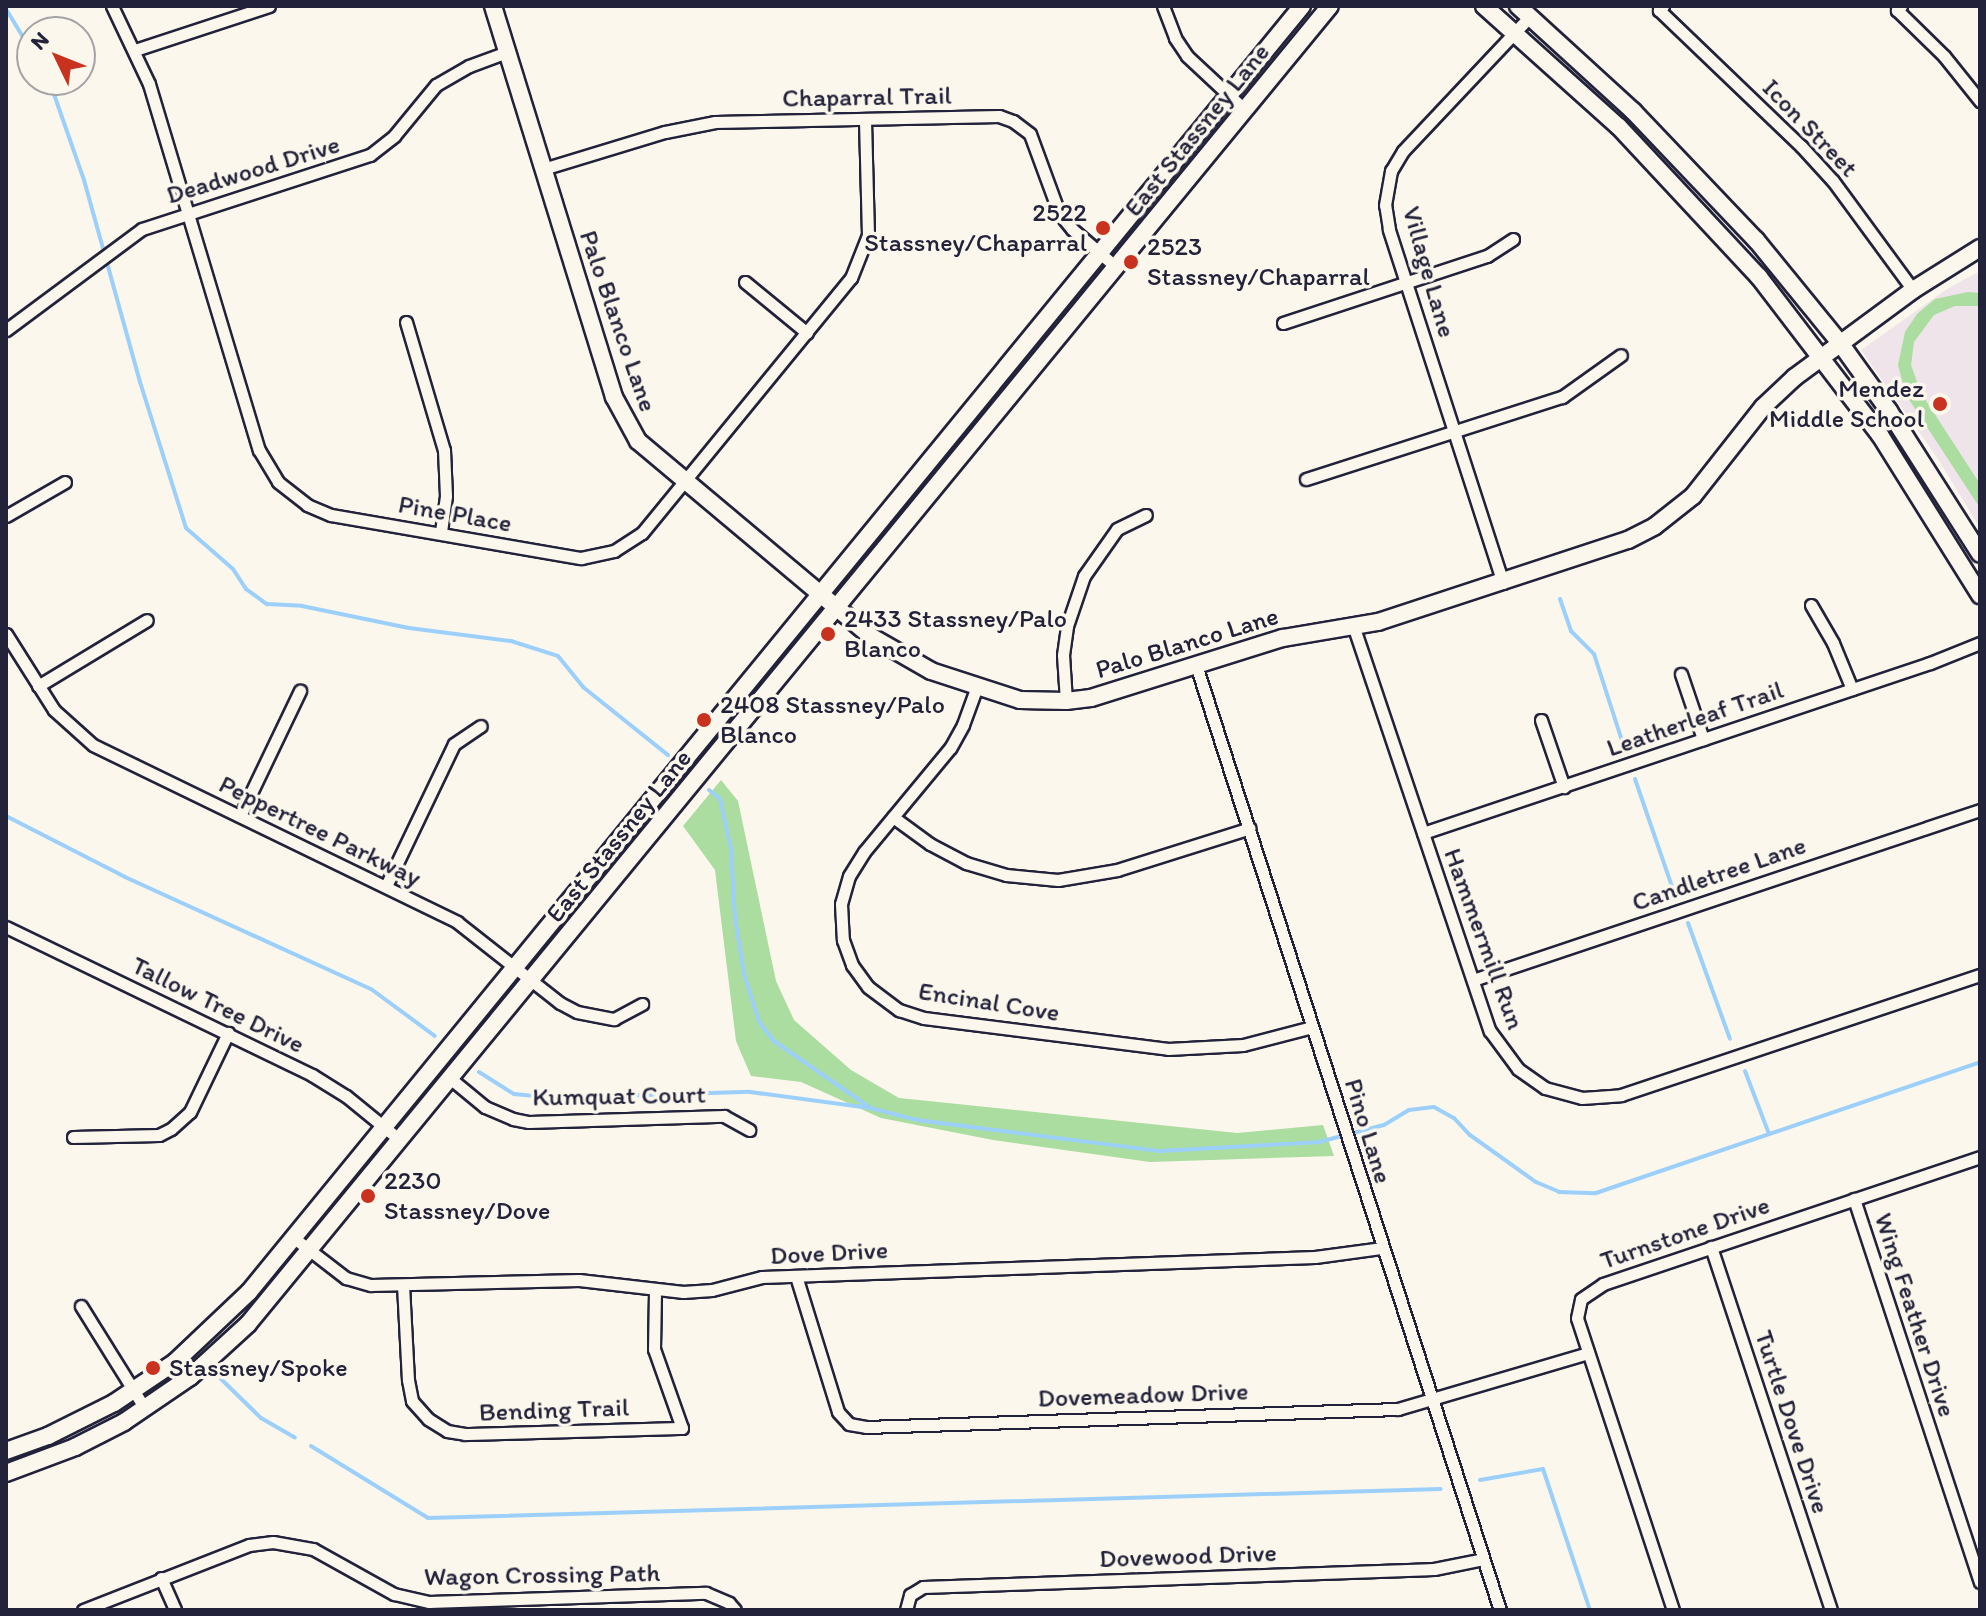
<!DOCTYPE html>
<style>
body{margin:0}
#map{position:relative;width:1986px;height:1616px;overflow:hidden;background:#fbf7ec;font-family:Itim,sans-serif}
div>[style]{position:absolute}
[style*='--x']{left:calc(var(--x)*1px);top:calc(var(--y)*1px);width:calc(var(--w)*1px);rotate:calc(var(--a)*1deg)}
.built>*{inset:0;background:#eee4ea}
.green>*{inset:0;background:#aadd9f}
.stream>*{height:4px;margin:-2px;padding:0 2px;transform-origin:2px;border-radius:2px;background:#9cd0fa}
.roads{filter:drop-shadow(2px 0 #22223b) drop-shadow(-2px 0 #22223b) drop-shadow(0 2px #22223b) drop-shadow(0 -2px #22223b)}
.street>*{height:11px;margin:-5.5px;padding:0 5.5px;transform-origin:5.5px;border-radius:5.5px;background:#fbf7ec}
.secondary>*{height:16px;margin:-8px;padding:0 8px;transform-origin:8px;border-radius:8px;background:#fbf7ec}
.dots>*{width:22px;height:22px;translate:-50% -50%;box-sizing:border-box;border:4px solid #fbf7ec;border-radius:50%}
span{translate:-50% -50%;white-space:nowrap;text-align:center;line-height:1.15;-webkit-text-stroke:7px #fbf7ec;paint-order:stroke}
.street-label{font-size:26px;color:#22223b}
.poi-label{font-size:26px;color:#22223b}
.right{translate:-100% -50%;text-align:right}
.left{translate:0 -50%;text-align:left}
.frame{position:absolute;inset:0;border:8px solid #22223b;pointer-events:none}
.north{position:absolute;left:16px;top:16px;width:80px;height:80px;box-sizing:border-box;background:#fbf7ec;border:2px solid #a4a2a5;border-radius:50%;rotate:313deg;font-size:22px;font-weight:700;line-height:32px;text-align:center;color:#22223b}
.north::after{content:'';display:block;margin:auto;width:28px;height:36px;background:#c8321e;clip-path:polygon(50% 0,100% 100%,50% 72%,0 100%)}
</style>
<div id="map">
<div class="built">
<div style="clip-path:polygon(1980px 271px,1980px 528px,1938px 459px,1861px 350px,1947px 289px)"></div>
</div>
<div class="green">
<div style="clip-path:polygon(1968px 292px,1980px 293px,1980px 306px,1955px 306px,1934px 315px,1914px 342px,1911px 365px,1921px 393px,1980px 484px,1980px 508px,1906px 395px,1898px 365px,1905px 332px,1917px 314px,1935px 299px)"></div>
<div style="clip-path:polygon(721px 780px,738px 801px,776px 981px,794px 1020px,851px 1070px,899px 1098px,1237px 1133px,1323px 1125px,1334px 1156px,1150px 1162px,993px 1140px,881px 1118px,801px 1082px,751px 1076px,736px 1041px,715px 870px,683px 826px)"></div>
</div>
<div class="stream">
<div style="--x:6;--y:9;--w:50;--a:58.8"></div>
<div style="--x:49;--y:80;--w:106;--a:70.7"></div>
<div style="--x:84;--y:180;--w:210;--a:74.5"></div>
<div style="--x:140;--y:382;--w:153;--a:72.5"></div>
<div style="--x:186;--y:528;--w:62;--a:41.1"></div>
<div style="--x:233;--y:569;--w:24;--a:57"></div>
<div style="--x:246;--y:589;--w:26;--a:36"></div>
<div style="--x:267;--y:604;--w:35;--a:3"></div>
<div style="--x:302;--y:606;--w:109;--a:11.6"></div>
<div style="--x:409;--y:628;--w:103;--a:7.3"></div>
<div style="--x:511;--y:641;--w:49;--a:17.7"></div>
<div style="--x:558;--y:656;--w:40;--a:51"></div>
<div style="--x:583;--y:687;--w:109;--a:38.7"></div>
<div style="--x:1560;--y:599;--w:34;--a:71"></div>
<div style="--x:1571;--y:631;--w:33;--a:45"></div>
<div style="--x:1594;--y:654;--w:98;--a:72.1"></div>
<div style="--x:1635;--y:779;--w:123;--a:71"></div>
<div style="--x:709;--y:790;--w:14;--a:39"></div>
<div style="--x:720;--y:799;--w:51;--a:77.6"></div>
<div style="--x:731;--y:849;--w:69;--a:86.7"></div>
<div style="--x:735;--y:918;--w:57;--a:80.9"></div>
<div style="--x:744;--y:974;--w:50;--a:72.6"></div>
<div style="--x:759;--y:1022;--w:24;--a:52"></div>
<div style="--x:774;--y:1041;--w:116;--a:34.8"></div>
<div style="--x:6;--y:816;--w:134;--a:27.1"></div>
<div style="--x:125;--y:877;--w:270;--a:24.5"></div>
<div style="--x:371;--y:989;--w:79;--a:36.3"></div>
<div style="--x:1688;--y:923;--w:123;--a:70.1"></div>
<div style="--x:1745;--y:1071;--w:67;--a:69.1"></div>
<div style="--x:479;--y:1072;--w:41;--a:32.2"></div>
<div style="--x:514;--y:1094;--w:40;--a:5.7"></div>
<div style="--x:554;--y:1098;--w:196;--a:-1.8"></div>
<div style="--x:750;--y:1092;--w:121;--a:7.6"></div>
<div style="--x:870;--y:1108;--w:49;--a:14.3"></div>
<div style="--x:917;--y:1120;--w:245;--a:7.3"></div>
<div style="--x:1160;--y:1151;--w:159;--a:-3.2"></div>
<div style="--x:1319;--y:1142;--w:67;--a:-14.7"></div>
<div style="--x:1384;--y:1125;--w:29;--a:-31"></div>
<div style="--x:1409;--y:1110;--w:25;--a:-7"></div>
<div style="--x:1434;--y:1107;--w:23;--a:29"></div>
<div style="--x:1454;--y:1118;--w:23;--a:47"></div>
<div style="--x:1470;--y:1135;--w:81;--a:35.5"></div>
<div style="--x:1536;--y:1182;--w:25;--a:23"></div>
<div style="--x:1559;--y:1192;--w:37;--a:2"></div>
<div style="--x:1596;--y:1193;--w:406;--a:-18.8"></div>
<div style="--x:221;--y:1379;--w:56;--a:44.3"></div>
<div style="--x:261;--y:1418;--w:39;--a:30"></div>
<div style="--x:311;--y:1446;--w:137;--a:31.6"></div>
<div style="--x:428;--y:1518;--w:1013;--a:-1.64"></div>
<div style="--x:1480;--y:1480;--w:64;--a:-9.9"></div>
<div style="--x:1543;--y:1469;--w:149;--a:71.6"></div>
</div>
<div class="roads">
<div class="street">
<div style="--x:112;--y:6;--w:86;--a:64.6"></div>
<div style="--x:149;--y:84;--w:382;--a:73.3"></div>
<div style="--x:259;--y:450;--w:37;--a:59"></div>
<div style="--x:278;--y:482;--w:37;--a:38"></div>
<div style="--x:307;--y:505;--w:26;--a:23"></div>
<div style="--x:331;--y:515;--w:254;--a:9.8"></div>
<div style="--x:581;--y:558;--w:34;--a:-12"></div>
<div style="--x:614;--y:551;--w:33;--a:-33"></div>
<div style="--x:642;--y:533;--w:330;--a:-50.7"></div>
<div style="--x:851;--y:278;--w:46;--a:-68.4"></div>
<div style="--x:868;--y:235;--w:116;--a:-91.5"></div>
<div style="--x:1163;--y:6;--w:34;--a:69"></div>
<div style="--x:1175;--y:38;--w:22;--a:56"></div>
<div style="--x:1187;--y:56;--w:79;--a:43"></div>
<div style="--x:1663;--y:6;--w:6;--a:135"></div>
<div style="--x:1659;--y:10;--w:197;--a:43.8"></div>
<div style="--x:1801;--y:146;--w:47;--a:47.6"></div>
<div style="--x:1833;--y:181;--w:135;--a:53.7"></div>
<div style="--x:1901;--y:6;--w:6;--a:135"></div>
<div style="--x:1897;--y:10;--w:66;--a:44.4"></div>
<div style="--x:1944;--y:56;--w:58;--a:51.3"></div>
<div style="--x:135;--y:50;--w:141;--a:-18.2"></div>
<div style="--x:543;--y:169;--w:127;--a:-16.9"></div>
<div style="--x:665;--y:132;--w:51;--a:-11.3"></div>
<div style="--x:715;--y:122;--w:284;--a:-1.2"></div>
<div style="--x:999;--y:116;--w:15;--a:20"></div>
<div style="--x:1013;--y:121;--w:21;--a:37"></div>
<div style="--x:1030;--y:134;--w:84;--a:69.8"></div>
<div style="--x:1059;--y:213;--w:21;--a:51"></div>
<div style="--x:1072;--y:229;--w:58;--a:40.8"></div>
<div style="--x:745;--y:282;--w:80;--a:39.4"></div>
<div style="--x:406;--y:322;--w:134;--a:73.5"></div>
<div style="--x:444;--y:450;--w:46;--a:87.5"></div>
<div style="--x:446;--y:496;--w:37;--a:98"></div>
<div style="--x:1283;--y:323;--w:215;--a:-18.2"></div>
<div style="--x:1487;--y:256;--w:31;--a:-33"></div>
<div style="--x:6;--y:330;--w:169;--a:-36.6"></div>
<div style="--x:142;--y:229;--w:240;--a:-18"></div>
<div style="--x:370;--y:155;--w:31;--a:-38"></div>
<div style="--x:394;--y:136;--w:66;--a:-50.5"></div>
<div style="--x:436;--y:85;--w:38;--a:-30"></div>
<div style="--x:469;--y:66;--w:40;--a:-20.2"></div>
<div style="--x:1306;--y:479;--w:269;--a:-17.8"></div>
<div style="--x:1562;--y:397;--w:72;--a:-35.4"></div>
<div style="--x:6;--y:516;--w:68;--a:-30"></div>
<div style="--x:1503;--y:583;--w:372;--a:-107.9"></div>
<div style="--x:1389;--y:229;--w:24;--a:-99"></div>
<div style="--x:1385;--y:205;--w:35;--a:-80"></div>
<div style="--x:1391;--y:171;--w:23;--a:-59"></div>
<div style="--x:1403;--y:151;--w:185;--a:-46.7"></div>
<div style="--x:1811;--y:605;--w:44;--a:59.9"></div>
<div style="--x:1833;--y:643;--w:50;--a:67.6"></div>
<div style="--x:1354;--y:628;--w:425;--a:71.4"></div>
<div style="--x:1490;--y:1031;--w:47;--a:53.6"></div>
<div style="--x:1518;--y:1069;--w:33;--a:35"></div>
<div style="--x:1545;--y:1088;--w:38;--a:15"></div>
<div style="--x:1582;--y:1098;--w:39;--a:-4"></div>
<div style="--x:1621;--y:1095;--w:379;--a:-18.5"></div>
<div style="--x:6;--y:634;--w:90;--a:57.7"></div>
<div style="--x:54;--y:710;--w:52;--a:41.9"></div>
<div style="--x:93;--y:745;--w:405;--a:25.9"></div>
<div style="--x:457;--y:922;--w:131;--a:38.2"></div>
<div style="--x:560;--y:1003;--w:19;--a:28"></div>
<div style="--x:577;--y:1012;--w:38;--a:11"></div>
<div style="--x:614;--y:1019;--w:32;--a:-28"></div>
<div style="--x:1196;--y:665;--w:993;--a:72.17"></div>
<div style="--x:1681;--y:674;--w:69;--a:71.3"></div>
<div style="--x:38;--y:686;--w:127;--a:-31.2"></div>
<div style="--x:976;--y:689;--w:38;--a:110"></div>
<div style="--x:963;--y:725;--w:26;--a:119"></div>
<div style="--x:950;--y:748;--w:135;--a:129.6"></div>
<div style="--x:864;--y:852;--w:28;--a:122"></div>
<div style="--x:849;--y:876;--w:29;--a:106"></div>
<div style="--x:841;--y:904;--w:36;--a:87"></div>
<div style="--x:843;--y:940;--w:27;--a:70"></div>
<div style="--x:852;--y:965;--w:27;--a:54"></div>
<div style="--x:868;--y:987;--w:39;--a:37"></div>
<div style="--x:899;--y:1010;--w:26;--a:18"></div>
<div style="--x:924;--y:1018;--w:246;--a:7.2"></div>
<div style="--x:1168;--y:1049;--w:75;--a:-3.1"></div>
<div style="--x:1243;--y:1045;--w:71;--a:-14.6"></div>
<div style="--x:1066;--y:701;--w:46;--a:-93.7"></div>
<div style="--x:1063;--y:655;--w:29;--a:-82"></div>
<div style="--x:1067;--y:626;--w:53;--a:-71.2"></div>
<div style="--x:1084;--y:576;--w:57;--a:-54.9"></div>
<div style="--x:1117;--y:529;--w:32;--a:-26"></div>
<div style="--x:1541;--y:720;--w:71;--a:71.1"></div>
<div style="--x:240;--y:816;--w:139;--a:-64.4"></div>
<div style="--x:893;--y:817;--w:46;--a:36.1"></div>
<div style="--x:930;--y:844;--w:41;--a:27.8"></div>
<div style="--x:966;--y:863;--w:42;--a:16.7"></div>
<div style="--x:1006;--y:875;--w:52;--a:5.5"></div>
<div style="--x:1058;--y:880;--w:60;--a:-9.6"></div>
<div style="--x:1117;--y:870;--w:139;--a:-17.5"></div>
<div style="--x:1423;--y:833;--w:535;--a:-18.54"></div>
<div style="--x:1930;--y:663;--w:54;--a:-21.8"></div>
<div style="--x:386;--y:886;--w:157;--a:-64.4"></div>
<div style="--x:454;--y:744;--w:32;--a:-34"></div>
<div style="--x:6;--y:927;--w:340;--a:25.8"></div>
<div style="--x:312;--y:1075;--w:40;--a:32"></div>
<div style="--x:346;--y:1096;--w:70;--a:39.2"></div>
<div style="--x:1473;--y:980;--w:535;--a:-18.54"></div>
<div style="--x:451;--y:1079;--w:44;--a:39.5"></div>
<div style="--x:485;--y:1107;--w:30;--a:23"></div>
<div style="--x:513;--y:1119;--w:16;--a:11"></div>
<div style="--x:529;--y:1122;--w:195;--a:-1.8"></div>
<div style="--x:724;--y:1116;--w:29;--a:29"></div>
<div style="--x:73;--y:1137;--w:86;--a:-1.3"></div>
<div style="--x:159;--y:1135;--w:13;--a:-27"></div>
<div style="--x:171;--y:1129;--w:25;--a:-42"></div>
<div style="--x:190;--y:1112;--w:88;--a:-64.3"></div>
<div style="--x:1854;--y:1199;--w:403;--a:71.8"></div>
<div style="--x:294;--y:1238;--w:66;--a:37.6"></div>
<div style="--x:346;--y:1278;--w:26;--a:16"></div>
<div style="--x:371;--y:1285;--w:208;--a:-1.4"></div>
<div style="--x:579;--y:1280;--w:105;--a:6.6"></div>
<div style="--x:683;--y:1292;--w:29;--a:-4"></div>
<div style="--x:712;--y:1290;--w:52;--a:-14.6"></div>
<div style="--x:762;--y:1277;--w:553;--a:-2.07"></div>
<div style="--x:1315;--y:1257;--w:68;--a:-7.7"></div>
<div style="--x:1711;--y:1247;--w:382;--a:71.7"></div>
<div style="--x:796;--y:1276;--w:142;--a:72.8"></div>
<div style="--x:838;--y:1412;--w:16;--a:47"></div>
<div style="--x:849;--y:1424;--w:17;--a:10"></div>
<div style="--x:866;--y:1427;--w:532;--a:-1.94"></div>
<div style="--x:1398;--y:1409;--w:198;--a:-16.4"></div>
<div style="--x:403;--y:1285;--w:95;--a:87"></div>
<div style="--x:408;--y:1380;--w:21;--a:79"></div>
<div style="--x:412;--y:1401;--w:24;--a:48"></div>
<div style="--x:428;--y:1419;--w:22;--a:32"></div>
<div style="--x:447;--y:1431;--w:18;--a:9"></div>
<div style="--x:465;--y:1434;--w:217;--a:-1.6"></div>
<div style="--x:682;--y:1428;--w:84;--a:-109.5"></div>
<div style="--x:654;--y:1349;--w:60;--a:-89"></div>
<div style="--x:81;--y:1306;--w:121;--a:58.1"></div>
<div style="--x:161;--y:1578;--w:35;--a:66"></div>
<div style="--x:83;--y:1610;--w:178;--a:-21.4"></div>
<div style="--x:249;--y:1545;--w:24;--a:-7"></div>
<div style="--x:273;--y:1542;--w:41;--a:9.9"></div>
<div style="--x:313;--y:1549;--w:93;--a:29.1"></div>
<div style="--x:394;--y:1594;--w:36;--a:13"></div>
<div style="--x:429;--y:1602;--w:277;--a:-1.9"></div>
<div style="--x:706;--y:1593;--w:25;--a:23"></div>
<div style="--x:729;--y:1603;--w:9;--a:49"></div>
<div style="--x:906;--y:1610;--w:16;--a:-75"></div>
<div style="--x:910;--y:1595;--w:15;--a:-32"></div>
<div style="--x:923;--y:1587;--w:511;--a:-2.02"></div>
<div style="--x:1434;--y:1569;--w:50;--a:-11.5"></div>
<div style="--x:1673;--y:1610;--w:307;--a:-108.2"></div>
<div style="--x:1577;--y:1318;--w:19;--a:-78"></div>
<div style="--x:1581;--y:1299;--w:27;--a:-34"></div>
<div style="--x:1603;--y:1284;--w:398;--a:-18.6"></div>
</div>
<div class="secondary">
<div style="--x:493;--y:6;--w:409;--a:72.8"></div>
<div style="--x:614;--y:397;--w:50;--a:61.4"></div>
<div style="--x:638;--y:441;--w:303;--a:40"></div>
<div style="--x:870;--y:636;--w:70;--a:29.8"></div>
<div style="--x:931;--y:671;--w:94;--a:18"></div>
<div style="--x:1020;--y:700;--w:46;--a:1.2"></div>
<div style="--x:1066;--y:701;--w:25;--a:-7"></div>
<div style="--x:1091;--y:698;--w:201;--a:-17.4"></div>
<div style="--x:1283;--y:638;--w:96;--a:-9.6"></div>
<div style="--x:1378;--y:622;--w:263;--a:-18.2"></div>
<div style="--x:1628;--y:540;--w:30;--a:-27"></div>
<div style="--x:1655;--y:526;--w:48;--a:-38.3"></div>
<div style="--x:1693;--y:496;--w:113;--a:-51.8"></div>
<div style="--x:1763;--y:407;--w:44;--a:-43.2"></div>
<div style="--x:1795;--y:377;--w:147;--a:-36.4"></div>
<div style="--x:1913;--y:290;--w:79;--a:-32.1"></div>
<div style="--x:1484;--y:6;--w:181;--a:41.9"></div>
<div style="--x:1619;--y:127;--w:205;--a:47"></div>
<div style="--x:1759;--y:277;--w:199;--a:52.6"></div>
<div style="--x:1880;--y:435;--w:189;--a:58"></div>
<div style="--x:1518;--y:6;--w:156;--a:42.4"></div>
<div style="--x:1633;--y:111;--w:178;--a:46.4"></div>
<div style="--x:1756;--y:240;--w:133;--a:50.8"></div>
<div style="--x:1840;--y:343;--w:84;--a:54.2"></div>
<div style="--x:1889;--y:411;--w:169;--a:57.5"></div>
<div style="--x:6;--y:1451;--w:45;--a:-19.7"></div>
<div style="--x:48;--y:1436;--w:74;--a:-26.6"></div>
<div style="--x:114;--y:1403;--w:73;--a:-33.9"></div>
<div style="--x:175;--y:1362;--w:102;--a:-43.4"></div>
<div style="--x:249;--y:1292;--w:1662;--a:-50.69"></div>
<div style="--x:6;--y:1473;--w:74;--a:-20.6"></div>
<div style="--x:75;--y:1447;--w:55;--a:-27"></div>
<div style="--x:124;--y:1422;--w:80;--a:-34.3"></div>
<div style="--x:190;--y:1377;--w:79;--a:-42.4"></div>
<div style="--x:248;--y:1324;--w:1705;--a:-50.62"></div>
</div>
</div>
<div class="dots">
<div style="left:1103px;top:228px;background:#c8321e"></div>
<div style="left:1131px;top:262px;background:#c8321e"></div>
<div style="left:1940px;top:404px;background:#c8321e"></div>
<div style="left:828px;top:634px;background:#c8321e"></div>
<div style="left:704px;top:720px;background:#c8321e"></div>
<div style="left:368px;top:1196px;background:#c8321e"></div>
<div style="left:153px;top:1368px;background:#c8321e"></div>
</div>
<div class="street-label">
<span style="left:867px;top:97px;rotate:-1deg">Chaparral Trail</span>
<span style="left:1810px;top:128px;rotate:46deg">Icon Street</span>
<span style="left:1197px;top:130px;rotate:-51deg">East Stassney Lane</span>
<span style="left:253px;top:170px;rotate:-17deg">Deadwood Drive</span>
<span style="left:1429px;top:272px;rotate:74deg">Village Lane</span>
<span style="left:618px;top:321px;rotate:71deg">Palo Blanco Lane</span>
<span style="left:455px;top:514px;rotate:10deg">Pine Place</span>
<span style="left:1187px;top:643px;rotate:-17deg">Palo Blanco Lane</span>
<span style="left:1695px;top:719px;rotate:-19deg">Leatherleaf Trail</span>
<span style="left:320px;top:831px;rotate:26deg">Peppertree Parkway</span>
<span style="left:619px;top:836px;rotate:-51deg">East Stassney Lane</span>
<span style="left:1719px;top:874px;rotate:-19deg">Candletree Lane</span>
<span style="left:1484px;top:939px;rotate:70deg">Hammermill Run</span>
<span style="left:989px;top:1002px;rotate:9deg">Encinal Cove</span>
<span style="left:218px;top:1005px;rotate:26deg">Tallow Tree Drive</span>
<span style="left:619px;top:1096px;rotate:-1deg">Kumquat Court</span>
<span style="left:1368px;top:1131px;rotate:73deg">Pino Lane</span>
<span style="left:1685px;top:1233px;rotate:-19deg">Turnstone Drive</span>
<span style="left:829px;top:1253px;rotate:-3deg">Dove Drive</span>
<span style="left:1915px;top:1315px;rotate:72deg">Wing Feather Drive</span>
<span style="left:1143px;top:1395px;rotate:-2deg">Dovemeadow Drive</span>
<span style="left:554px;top:1410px;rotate:-2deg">Bending Trail</span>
<span style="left:1792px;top:1422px;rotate:72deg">Turtle Dove Drive</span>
<span style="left:1188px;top:1556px;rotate:-2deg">Dovewood Drive</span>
<span style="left:542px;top:1575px;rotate:-1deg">Wagon Crossing Path</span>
</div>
<div class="poi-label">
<span class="right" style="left:1087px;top:228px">2522<br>Stassney/Chaparral</span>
<span class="left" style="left:1147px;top:262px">2523<br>Stassney/Chaparral</span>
<span class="right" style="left:1924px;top:404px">Mendez<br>Middle School</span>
<span class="left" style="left:844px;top:634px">2433 Stassney/Palo<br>Blanco</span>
<span class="left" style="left:720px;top:720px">2408 Stassney/Palo<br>Blanco</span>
<span class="left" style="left:384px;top:1196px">2230<br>Stassney/Dove</span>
<span class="left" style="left:169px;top:1368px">Stassney/Spoke</span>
</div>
<div class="frame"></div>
<div class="north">N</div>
</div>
